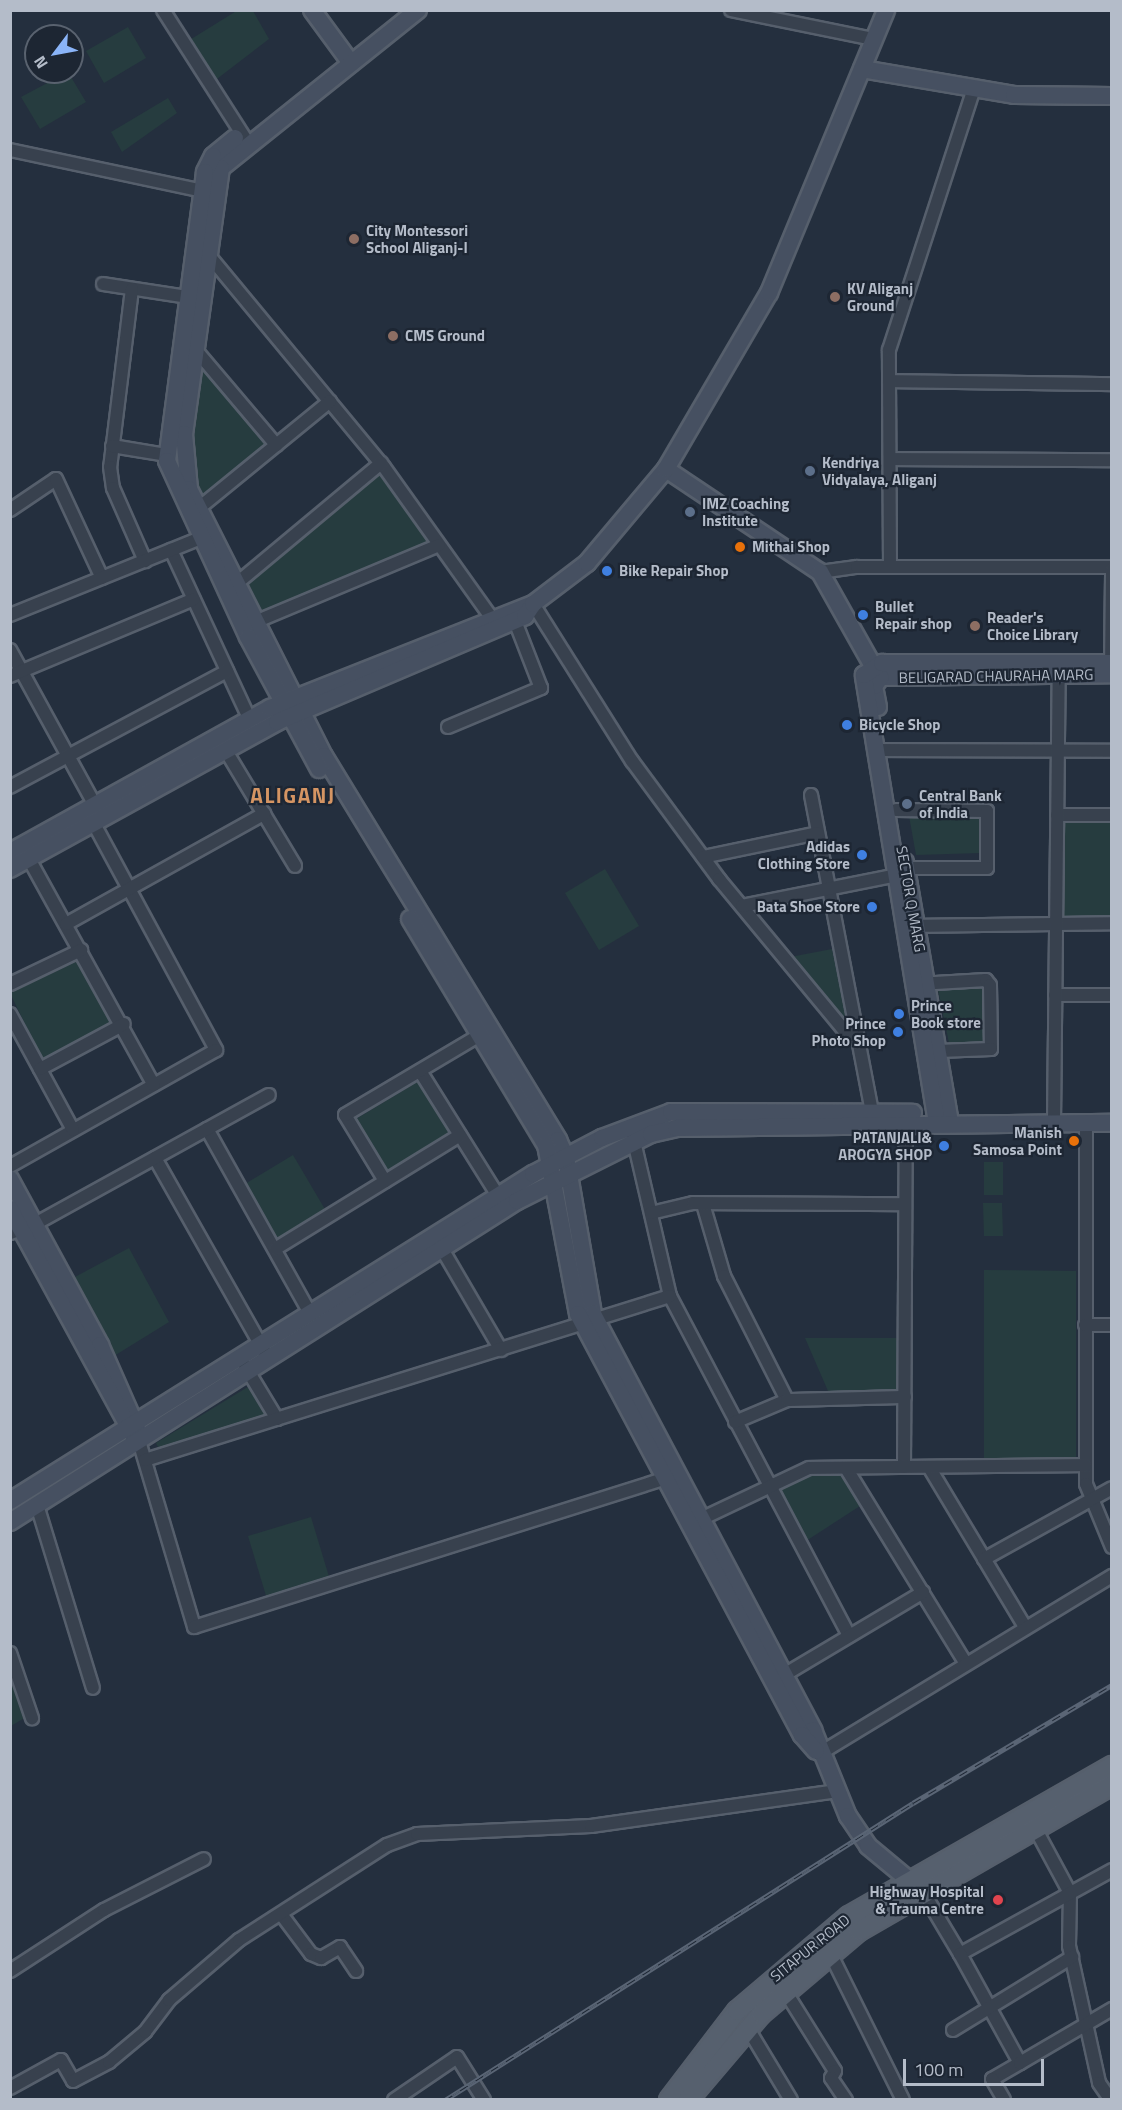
<!DOCTYPE html>
<style>
body{margin:0}
#map{position:relative;width:1122px;height:2110px;overflow:hidden;background:#242f3e;font-family:"Titillium Web",sans-serif}
div>[style]{position:absolute}
[style*='--x']{left:calc(var(--x)*1px);top:calc(var(--y)*1px);width:calc(var(--w)*1px);rotate:calc(var(--a)*1deg)}
.green>*{inset:0;background:#263c3f}
.roads{filter:drop-shadow(2px 0 #565f6c) drop-shadow(-2px 0 #565f6c) drop-shadow(0 2px #565f6c) drop-shadow(0 -2px #565f6c)}
.street>*{height:12px;margin:-6px;padding:0 6px;transform-origin:6px;border-radius:6px;background:#38414e}
.secondary>*{height:16px;margin:-8px;padding:0 8px;transform-origin:8px;border-radius:8px;background:#465061}
.primary>*{height:18px;margin:-9px;padding:0 9px;transform-origin:9px;border-radius:9px;background:#56606e}
.rail>*{height:5px;margin-top:-2.5px;transform-origin:0;background:repeating-linear-gradient(90deg,#1d2633 0 9px,#5a6575 0 18px);box-sizing:border-box;border-block:2px solid #5a6575}
.dots>*{width:16px;height:16px;translate:-50% -50%;box-sizing:border-box;border:3px solid #1d2633;border-radius:50%}
span{translate:-50% -50%;white-space:nowrap;text-align:center;line-height:1.15;-webkit-text-stroke:4.5px #1d2633;paint-order:stroke}
.poi-label{font-size:15px;color:#b4bcc9;font-weight:700}
.left{translate:0 -50%;text-align:left}
.right{translate:-100% -50%;text-align:right}
.street-label{font-size:15px;color:#b4bcc9}
.district-label{font-size:21px;color:#d59563;font-weight:700;letter-spacing:1.5px}
.frame{position:absolute;inset:0;border:12px solid #b4bcc9;pointer-events:none}
.north{position:absolute;left:24px;top:24px;width:60px;height:60px;box-sizing:border-box;background:#1d2633;border:2px solid #59626f;border-radius:50%;rotate:238deg;font-size:16px;font-weight:700;line-height:24px;text-align:center;color:#b4bcc9}
.north::after{content:'';display:block;margin:auto;width:21px;height:27px;background:#8ab4f8;clip-path:polygon(50% 0,100% 100%,50% 72%,0 100%)}
.scale{position:absolute;left:903px;top:2059px;width:141px;height:27px;box-sizing:border-box;border:3px solid #b4bcc9;border-top:0;padding-left:8px;font-size:18px;line-height:21px;white-space:nowrap;color:#b4bcc9;-webkit-text-stroke:4px #1d2633;paint-order:stroke}
</style>
<div id="map">
<div class="green">
<div style="clip-path:polygon(238px 10px,253px 11px,269px 39px,213px 82px,188px 41px)"></div>
<div style="clip-path:polygon(128px 27px,146px 58px,104px 83px,86px 51px)"></div>
<div style="clip-path:polygon(68px 72px,86px 102px,40px 129px,21px 97px)"></div>
<div style="clip-path:polygon(168px 98px,177px 113px,122px 152px,111px 132px)"></div>
<div style="clip-path:polygon(200px 361px,267px 445px,202px 497px,187px 465px)"></div>
<div style="clip-path:polygon(380px 473px,429px 543px,259px 615px,244px 585px)"></div>
<div style="clip-path:polygon(979px 813px,981px 853px,916px 855px,909px 816px)"></div>
<div style="clip-path:polygon(1064px 821px,1111px 822px,1111px 917px,1064px 917px)"></div>
<div style="clip-path:polygon(605px 869px,639px 926px,599px 950px,565px 893px)"></div>
<div style="clip-path:polygon(832px 949px,847px 1021px,790px 957px)"></div>
<div style="clip-path:polygon(80px 960px,114px 1022px,43px 1061px,10px 993px)"></div>
<div style="clip-path:polygon(984px 984px,984px 1044px,949px 1043px,937px 985px)"></div>
<div style="clip-path:polygon(419px 1081px,451px 1134px,388px 1172px,356px 1119px)"></div>
<div style="clip-path:polygon(293px 1155px,326px 1211px,278px 1239px,245px 1184px)"></div>
<div style="clip-path:polygon(984px 1162px,1003px 1162px,1003px 1195px,984px 1195px)"></div>
<div style="clip-path:polygon(983px 1203px,1002px 1203px,1003px 1236px,984px 1236px)"></div>
<div style="clip-path:polygon(129px 1248px,169px 1322px,114px 1356px,73px 1278px)"></div>
<div style="clip-path:polygon(984px 1270px,1076px 1271px,1076px 1458px,984px 1458px)"></div>
<div style="clip-path:polygon(805px 1338px,900px 1338px,900px 1390px,828px 1391px)"></div>
<div style="clip-path:polygon(251px 1385px,271px 1415px,160px 1451px,156px 1443px)"></div>
<div style="clip-path:polygon(840px 1474px,860px 1506px,806px 1541px,777px 1488px,808px 1475px)"></div>
<div style="clip-path:polygon(311px 1517px,330px 1580px,267px 1599px,248px 1536px)"></div>
<div style="clip-path:polygon(10px 1672px,26px 1717px,11px 1726px)"></div>
</div>
<div class="roads">
<div class="street">
<div style="--x:163;--y:10;--w:158;--a:57.4"></div>
<div style="--x:731;--y:10;--w:146;--a:11.5"></div>
<div style="--x:10;--y:150;--w:197;--a:12"></div>
<div style="--x:206;--y:252;--w:279;--a:50.4"></div>
<div style="--x:384;--y:467;--w:184;--a:54.5"></div>
<div style="--x:103;--y:284;--w:92;--a:8.7"></div>
<div style="--x:132;--y:289;--w:179;--a:97"></div>
<div style="--x:110;--y:467;--w:21;--a:82"></div>
<div style="--x:113;--y:488;--w:80;--a:66.3"></div>
<div style="--x:195;--y:349;--w:126;--a:49.8"></div>
<div style="--x:889;--y:381;--w:223;--a:0.8"></div>
<div style="--x:112;--y:446;--w:56;--a:9.3"></div>
<div style="--x:890;--y:459;--w:222;--a:0.3"></div>
<div style="--x:199;--y:508;--w:169;--a:-39.2"></div>
<div style="--x:10;--y:510;--w:55;--a:-34"></div>
<div style="--x:56;--y:479;--w:109;--a:65.1"></div>
<div style="--x:171;--y:550;--w:187;--a:65.1"></div>
<div style="--x:890;--y:567;--w:217;--a:-90.3"></div>
<div style="--x:889;--y:350;--w:274;--a:-72"></div>
<div style="--x:820;--y:572;--w:37;--a:-8"></div>
<div style="--x:857;--y:567;--w:255;--a:0"></div>
<div style="--x:236;--y:584;--w:189;--a:-39.8"></div>
<div style="--x:533;--y:604;--w:186;--a:57.8"></div>
<div style="--x:632;--y:761;--w:147;--a:53.6"></div>
<div style="--x:719;--y:879;--w:202;--a:50.4"></div>
<div style="--x:848;--y:1035;--w:9;--a:0"></div>
<div style="--x:10;--y:615;--w:216;--a:-22"></div>
<div style="--x:255;--y:622;--w:199;--a:-22.7"></div>
<div style="--x:10;--y:650;--w:177;--a:61.3"></div>
<div style="--x:95;--y:805;--w:19;--a:93"></div>
<div style="--x:94;--y:824;--w:257;--a:61.6"></div>
<div style="--x:216;--y:1050;--w:236;--a:150.6"></div>
<div style="--x:1111;--y:670;--w:101;--a:-89.4"></div>
<div style="--x:10;--y:676;--w:199;--a:-22.7"></div>
<div style="--x:448;--y:727;--w:101;--a:-22.8"></div>
<div style="--x:541;--y:688;--w:72;--a:-111.2"></div>
<div style="--x:875;--y:750;--w:237;--a:0.2"></div>
<div style="--x:226;--y:751;--w:134;--a:59"></div>
<div style="--x:10;--y:787;--w:246;--a:-28.1"></div>
<div style="--x:811;--y:795;--w:332;--a:79.1"></div>
<div style="--x:896;--y:810;--w:91;--a:0.6"></div>
<div style="--x:987;--y:811;--w:57;--a:90"></div>
<div style="--x:987;--y:868;--w:88;--a:180"></div>
<div style="--x:1057;--y:815;--w:55;--a:0"></div>
<div style="--x:703;--y:857;--w:117;--a:-11.8"></div>
<div style="--x:29;--y:859;--w:258;--a:61.1"></div>
<div style="--x:742;--y:906;--w:163;--a:-11.3"></div>
<div style="--x:66;--y:924;--w:227;--a:-29.1"></div>
<div style="--x:909;--y:926;--w:203;--a:-0.8"></div>
<div style="--x:10;--y:984;--w:79;--a:-25.6"></div>
<div style="--x:918;--y:984;--w:68;--a:-3.4"></div>
<div style="--x:986;--y:980;--w:6;--a:51"></div>
<div style="--x:990;--y:985;--w:64;--a:89.1"></div>
<div style="--x:991;--y:1049;--w:53;--a:177.8"></div>
<div style="--x:1055;--y:995;--w:57;--a:0"></div>
<div style="--x:10;--y:1014;--w:132;--a:61.5"></div>
<div style="--x:40;--y:1069;--w:95;--a:-28.2"></div>
<div style="--x:420;--y:1071;--w:147;--a:58"></div>
<div style="--x:1054;--y:1123;--w:457;--a:-89.4"></div>
<div style="--x:1086;--y:1123;--w:361;--a:90"></div>
<div style="--x:1086;--y:1484;--w:68;--a:67.6"></div>
<div style="--x:207;--y:1129;--w:211;--a:60.8"></div>
<div style="--x:633;--y:1137;--w:163;--a:76.9"></div>
<div style="--x:670;--y:1296;--w:384;--a:62.2"></div>
<div style="--x:155;--y:1158;--w:222;--a:60.5"></div>
<div style="--x:385;--y:1181;--w:77;--a:-121.2"></div>
<div style="--x:345;--y:1115;--w:157;--a:-30.7"></div>
<div style="--x:703;--y:1204;--w:75;--a:73.7"></div>
<div style="--x:724;--y:1276;--w:139;--a:63.1"></div>
<div style="--x:651;--y:1213;--w:43;--a:-13.4"></div>
<div style="--x:693;--y:1203;--w:212;--a:0.3"></div>
<div style="--x:10;--y:1233;--w:27;--a:-20"></div>
<div style="--x:35;--y:1224;--w:267;--a:-28.9"></div>
<div style="--x:275;--y:1249;--w:217;--a:-31.6"></div>
<div style="--x:442;--y:1249;--w:117;--a:59.7"></div>
<div style="--x:1085;--y:1325;--w:27;--a:0"></div>
<div style="--x:245;--y:1366;--w:62;--a:58.9"></div>
<div style="--x:735;--y:1422;--w:56;--a:-22.9"></div>
<div style="--x:787;--y:1400;--w:118;--a:-1.5"></div>
<div style="--x:139;--y:1441;--w:194;--a:73.5"></div>
<div style="--x:194;--y:1627;--w:502;--a:-17.5"></div>
<div style="--x:145;--y:1460;--w:550;--a:-17.35"></div>
<div style="--x:904;--y:1467;--w:350;--a:-89.7"></div>
<div style="--x:929;--y:1467;--w:187;--a:59"></div>
<div style="--x:846;--y:1468;--w:228;--a:58.5"></div>
<div style="--x:37;--y:1505;--w:191;--a:73"></div>
<div style="--x:701;--y:1519;--w:119;--a:-25.3"></div>
<div style="--x:809;--y:1468;--w:277;--a:-0.6"></div>
<div style="--x:984;--y:1559;--w:146;--a:-29"></div>
<div style="--x:10;--y:1653;--w:69;--a:71.3"></div>
<div style="--x:784;--y:1675;--w:162;--a:-30.8"></div>
<div style="--x:819;--y:1754;--w:343;--a:-31.3"></div>
<div style="--x:1035;--y:1828;--w:74;--a:61.7"></div>
<div style="--x:1070;--y:1893;--w:53;--a:91.1"></div>
<div style="--x:1069;--y:1946;--w:140;--a:77.6"></div>
<div style="--x:1099;--y:2083;--w:21;--a:55"></div>
<div style="--x:923;--y:1892;--w:72;--a:59.2"></div>
<div style="--x:960;--y:1954;--w:174;--a:-28.9"></div>
<div style="--x:281;--y:1914;--w:50;--a:53.1"></div>
<div style="--x:311;--y:1954;--w:11;--a:22"></div>
<div style="--x:321;--y:1958;--w:22;--a:-30"></div>
<div style="--x:340;--y:1947;--w:29;--a:56"></div>
<div style="--x:830;--y:1953;--w:164;--a:63.6"></div>
<div style="--x:960;--y:1954;--w:124;--a:61.2"></div>
<div style="--x:1020;--y:2063;--w:32;--a:150"></div>
<div style="--x:992;--y:2079;--w:24;--a:60"></div>
<div style="--x:10;--y:1971;--w:112;--a:-33"></div>
<div style="--x:104;--y:1910;--w:112;--a:-27"></div>
<div style="--x:785;--y:1991;--w:94;--a:58"></div>
<div style="--x:835;--y:2071;--w:8;--a:120"></div>
<div style="--x:831;--y:2078;--w:27;--a:56"></div>
<div style="--x:747;--y:2027;--w:85;--a:58.9"></div>
<div style="--x:953;--y:2030;--w:140;--a:-31.5"></div>
<div style="--x:1020;--y:2063;--w:107;--a:-30.4"></div>
<div style="--x:10;--y:2088;--w:58;--a:-28.8"></div>
<div style="--x:61;--y:2060;--w:24;--a:60"></div>
<div style="--x:73;--y:2081;--w:41;--a:-27.8"></div>
<div style="--x:109;--y:2062;--w:47;--a:-39.8"></div>
<div style="--x:145;--y:2032;--w:40;--a:-53"></div>
<div style="--x:169;--y:2000;--w:92;--a:-40.6"></div>
<div style="--x:239;--y:1940;--w:176;--a:-32.7"></div>
<div style="--x:387;--y:1845;--w:32;--a:-20"></div>
<div style="--x:417;--y:1834;--w:174;--a:-2.6"></div>
<div style="--x:591;--y:1826;--w:247;--a:-8.1"></div>
<div style="--x:394;--y:2100;--w:76;--a:-34.3"></div>
<div style="--x:457;--y:2057;--w:51;--a:57.9"></div>
</div>
<div class="secondary">
<div style="--x:312;--y:10;--w:66;--a:53.7"></div>
<div style="--x:418;--y:10;--w:253;--a:141.3"></div>
<div style="--x:221;--y:168;--w:269;--a:97.9"></div>
<div style="--x:184;--y:434;--w:55;--a:84.8"></div>
<div style="--x:189;--y:489;--w:299;--a:63.2"></div>
<div style="--x:324;--y:756;--w:450;--a:58.6"></div>
<div style="--x:558;--y:1140;--w:19;--a:65"></div>
<div style="--x:566;--y:1157;--w:159;--a:80.2"></div>
<div style="--x:593;--y:1314;--w:471;--a:62.1"></div>
<div style="--x:813;--y:1730;--w:93;--a:67.9"></div>
<div style="--x:848;--y:1816;--w:36;--a:56"></div>
<div style="--x:868;--y:1846;--w:53;--a:39.7"></div>
<div style="--x:862;--y:69;--w:154;--a:9.7"></div>
<div style="--x:1014;--y:95;--w:98;--a:0.6"></div>
<div style="--x:235;--y:138;--w:28;--a:141"></div>
<div style="--x:213;--y:156;--w:18;--a:117"></div>
<div style="--x:205;--y:172;--w:291;--a:97.5"></div>
<div style="--x:167;--y:461;--w:194;--a:65.3"></div>
<div style="--x:248;--y:637;--w:150;--a:61.7"></div>
<div style="--x:666;--y:469;--w:185;--a:33.8"></div>
<div style="--x:820;--y:572;--w:116;--a:60.6"></div>
<div style="--x:881;--y:677;--w:231;--a:-0.7"></div>
<div style="--x:878;--y:707;--w:21;--a:-101"></div>
<div style="--x:874;--y:686;--w:11;--a:-52"></div>
<div style="--x:10;--y:852;--w:297;--a:-29"></div>
<div style="--x:270;--y:708;--w:283;--a:-21.6"></div>
<div style="--x:905;--y:862;--w:264;--a:80.2"></div>
<div style="--x:10;--y:869;--w:305;--a:-28.8"></div>
<div style="--x:277;--y:722;--w:270;--a:-23.1"></div>
<div style="--x:525;--y:616;--w:14;--a:-56"></div>
<div style="--x:533;--y:604;--w:68;--a:-37.2"></div>
<div style="--x:587;--y:563;--w:123;--a:-50"></div>
<div style="--x:666;--y:469;--w:204;--a:-59.7"></div>
<div style="--x:769;--y:293;--w:306;--a:-67.5"></div>
<div style="--x:410;--y:919;--w:264;--a:59"></div>
<div style="--x:546;--y:1145;--w:172;--a:79.3"></div>
<div style="--x:578;--y:1314;--w:477;--a:62"></div>
<div style="--x:802;--y:1735;--w:21;--a:49"></div>
<div style="--x:937;--y:1123;--w:454;--a:-99.3"></div>
<div style="--x:864;--y:675;--w:22;--a:-34"></div>
<div style="--x:882;--y:663;--w:230;--a:0"></div>
<div style="--x:10;--y:1179;--w:189;--a:61.5"></div>
<div style="--x:100;--y:1345;--w:94;--a:66.2"></div>
<div style="--x:10;--y:1209;--w:259;--a:61.4"></div>
<div style="--x:10;--y:1501;--w:617;--a:-32.02"></div>
<div style="--x:533;--y:1174;--w:78;--a:-27.6"></div>
<div style="--x:602;--y:1138;--w:74;--a:-20.6"></div>
<div style="--x:671;--y:1112;--w:242;--a:0.2"></div>
<div style="--x:10;--y:1522;--w:600;--a:-32.34"></div>
<div style="--x:517;--y:1201;--w:150;--a:-26.6"></div>
<div style="--x:651;--y:1134;--w:26;--a:-13"></div>
<div style="--x:676;--y:1128;--w:436;--a:-0.7"></div>
</div>
<div class="primary">
<div style="--x:669;--y:2100;--w:112;--a:-52.6"></div>
<div style="--x:737;--y:2011;--w:147;--a:-40.3"></div>
<div style="--x:849;--y:1916;--w:303;--a:-29.7"></div>
<div style="--x:688;--y:2100;--w:113;--a:-49.7"></div>
<div style="--x:761;--y:2014;--w:128;--a:-40.3"></div>
<div style="--x:859;--y:1931;--w:292;--a:-30"></div>
</div>
</div>
<div class="rail">
<div style="--x:445;--y:2100;--w:554;--a:-32.4"></div>
<div style="--x:913;--y:1803;--w:231;--a:-30.7"></div>
</div>
<div class="dots">
<div style="left:354px;top:239px;background:#8d6e63"></div>
<div style="left:835px;top:297px;background:#8d6e63"></div>
<div style="left:393px;top:336px;background:#8d6e63"></div>
<div style="left:810px;top:471px;background:#5c6f8a"></div>
<div style="left:690px;top:512px;background:#5c6f8a"></div>
<div style="left:740px;top:547px;background:#e8710a"></div>
<div style="left:607px;top:571px;background:#3f7fe0"></div>
<div style="left:863px;top:615px;background:#3f7fe0"></div>
<div style="left:975px;top:626px;background:#8d6e63"></div>
<div style="left:847px;top:725px;background:#3f7fe0"></div>
<div style="left:907px;top:804px;background:#5c6f8a"></div>
<div style="left:862px;top:855px;background:#3f7fe0"></div>
<div style="left:872px;top:907px;background:#3f7fe0"></div>
<div style="left:899px;top:1014px;background:#3f7fe0"></div>
<div style="left:898px;top:1032px;background:#3f7fe0"></div>
<div style="left:1074px;top:1141px;background:#e8710a"></div>
<div style="left:944px;top:1146px;background:#3f7fe0"></div>
<div style="left:998px;top:1900px;background:#e0444e"></div>
</div>
<div class="poi-label">
<span class="left" style="left:366px;top:239px">City Montessori<br>School Aliganj-I</span>
<span class="left" style="left:847px;top:297px">KV Aliganj<br>Ground</span>
<span class="left" style="left:405px;top:336px">CMS Ground</span>
<span class="left" style="left:822px;top:471px">Kendriya<br>Vidyalaya, Aliganj</span>
<span class="left" style="left:702px;top:512px">IMZ Coaching<br>Institute</span>
<span class="left" style="left:752px;top:547px">Mithai Shop</span>
<span class="left" style="left:619px;top:571px">Bike Repair Shop</span>
<span class="left" style="left:875px;top:615px">Bullet<br>Repair shop</span>
<span class="left" style="left:987px;top:626px">Reader's<br>Choice Library</span>
<span class="left" style="left:859px;top:725px">Bicycle Shop</span>
<span class="left" style="left:919px;top:804px">Central Bank<br>of India</span>
<span class="right" style="left:850px;top:855px">Adidas<br>Clothing Store</span>
<span class="right" style="left:860px;top:907px">Bata Shoe Store</span>
<span class="left" style="left:911px;top:1014px">Prince<br>Book store</span>
<span class="right" style="left:886px;top:1032px">Prince<br>Photo Shop</span>
<span class="right" style="left:1062px;top:1141px">Manish<br>Samosa Point</span>
<span class="right" style="left:932px;top:1146px">PATANJALI&amp;<br>AROGYA SHOP</span>
<span class="right" style="left:984px;top:1900px">Highway Hospital<br>&amp; Trauma Centre</span>
</div>
<div class="street-label">
<span style="left:996px;top:676px;rotate:-1deg">BELIGARAD CHAURAHA MARG</span>
<span style="left:911px;top:899px;rotate:80deg">SECTOR Q MARG</span>
<span style="left:810px;top:1948px;rotate:-39deg">SITAPUR ROAD</span>
</div>
<div class="district-label">
<span style="left:293px;top:795px">ALIGANJ</span>
</div>
<div class="frame"></div>
<div class="north">N</div>
<div class="scale">100 m</div>
</div>
